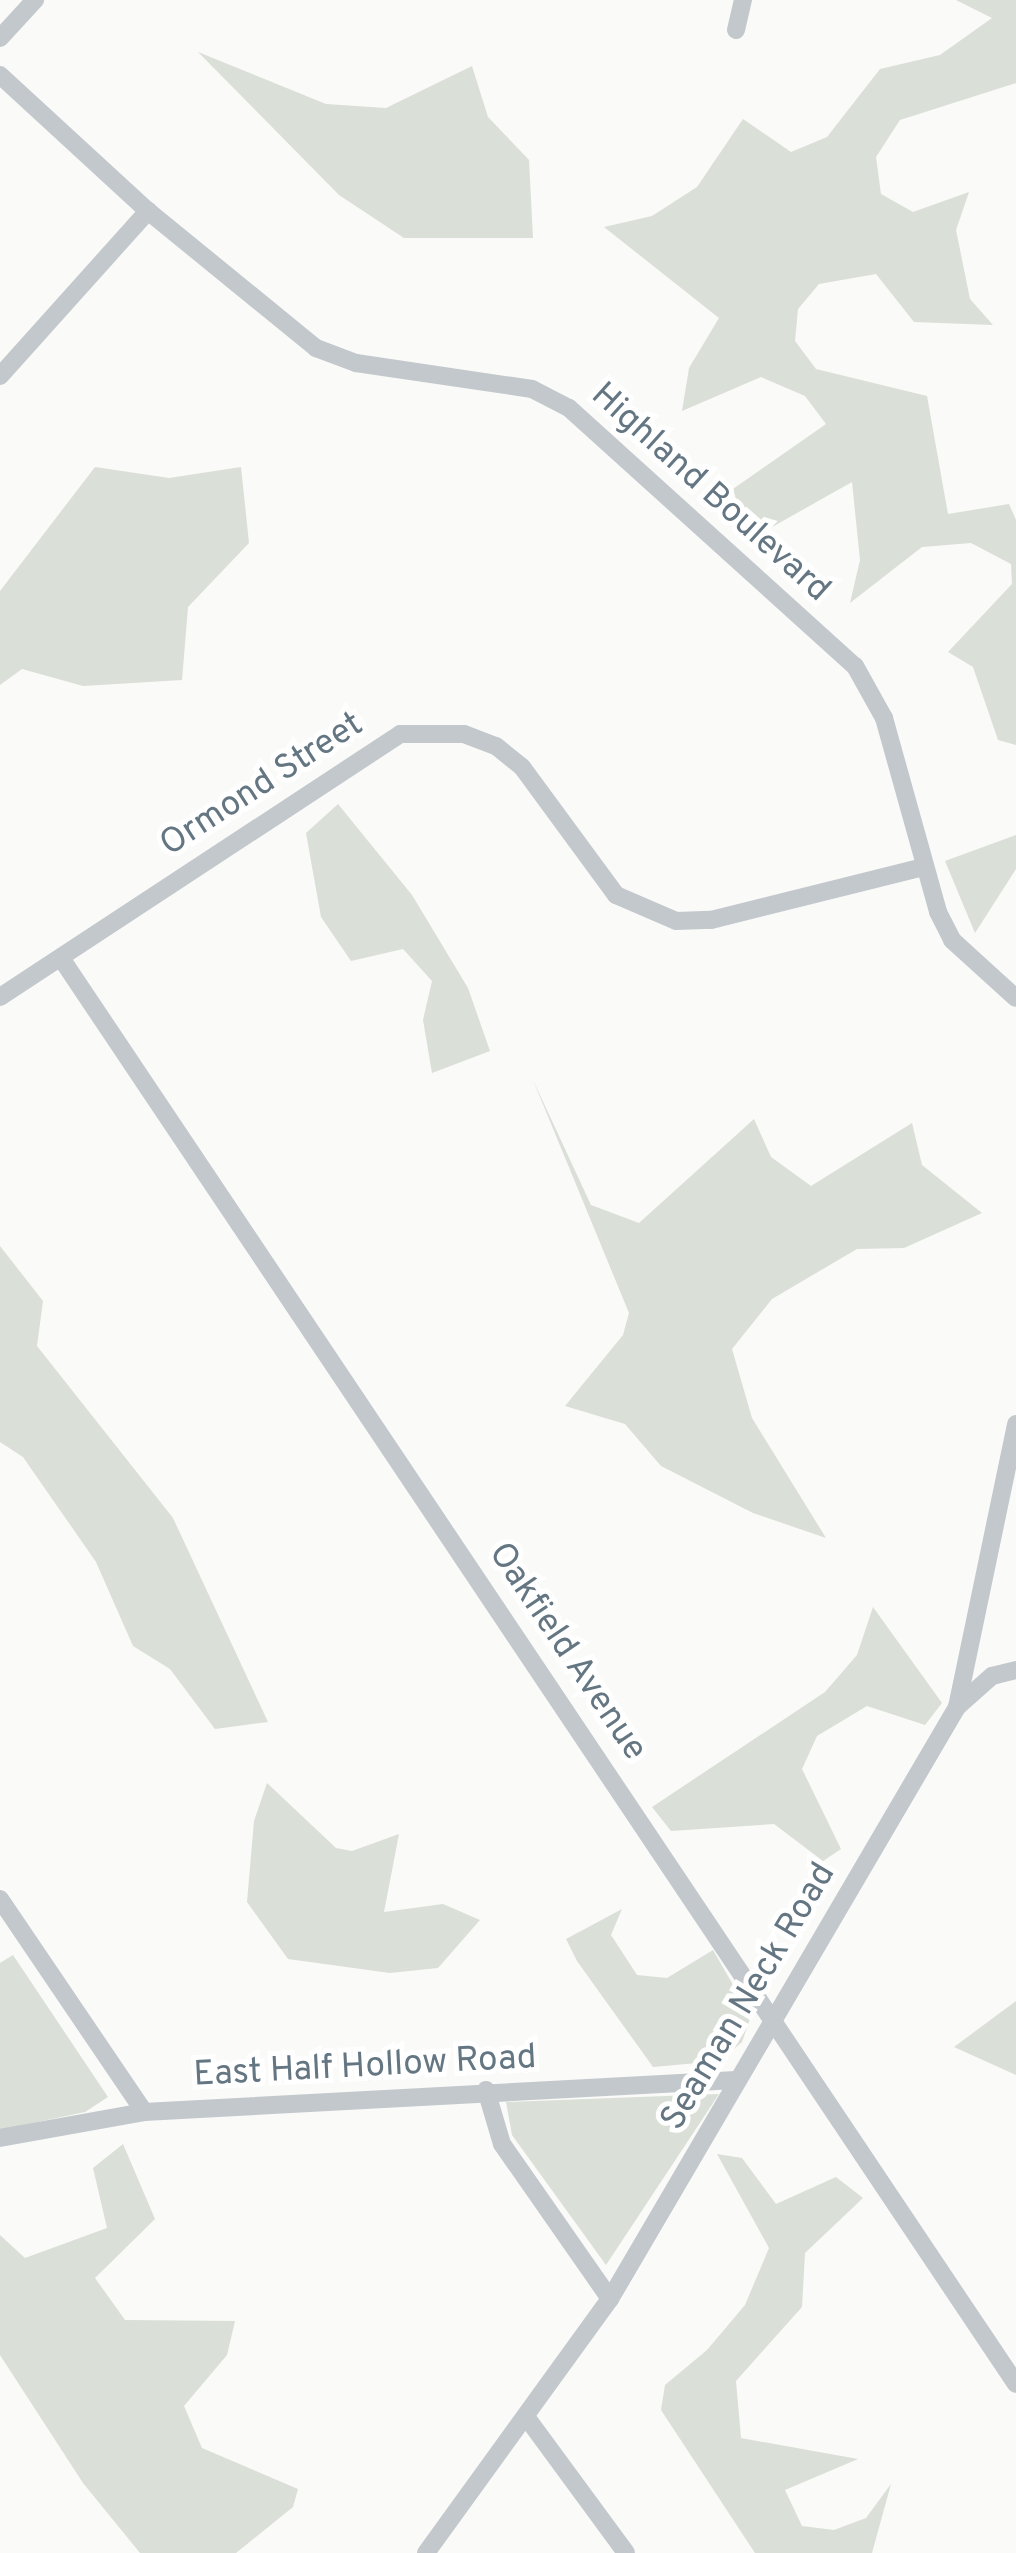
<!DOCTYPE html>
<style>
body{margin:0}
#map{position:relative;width:1016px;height:2553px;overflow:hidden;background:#fafaf8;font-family:Overpass,sans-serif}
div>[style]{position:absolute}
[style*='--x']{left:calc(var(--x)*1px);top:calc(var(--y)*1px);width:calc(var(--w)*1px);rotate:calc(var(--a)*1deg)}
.green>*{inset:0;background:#dadfd7}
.street>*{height:18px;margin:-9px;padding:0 9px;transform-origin:9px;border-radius:9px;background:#c3c8cc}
span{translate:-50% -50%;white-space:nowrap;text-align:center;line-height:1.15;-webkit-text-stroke:10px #fff;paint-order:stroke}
.street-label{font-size:35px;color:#657683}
</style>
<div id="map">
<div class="green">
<div style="clip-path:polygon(956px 0,1016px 0,1016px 83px,900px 120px,876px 157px,881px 194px,913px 212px,969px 192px,956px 230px,970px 299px,993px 325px,914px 322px,876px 274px,819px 284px,798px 309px,795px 341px,816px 369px,927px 396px,948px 514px,1009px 504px,1016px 520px,1016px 745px,998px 740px,973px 667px,948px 652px,1012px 584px,1011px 564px,971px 543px,922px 547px,850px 603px,860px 560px,852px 482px,749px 540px,733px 489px,826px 424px,805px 396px,761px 377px,682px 411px,689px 368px,719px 318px,604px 227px,652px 216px,697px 187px,743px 119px,791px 152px,827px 137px,880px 69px,940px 55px,992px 18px)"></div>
<div style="clip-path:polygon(198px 52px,326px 104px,386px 108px,472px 66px,488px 117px,529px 160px,533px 238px,404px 238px,339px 195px)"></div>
<div style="clip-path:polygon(95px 467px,169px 478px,241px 467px,249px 543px,188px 607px,182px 680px,83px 686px,22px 669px,0 685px,0 591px)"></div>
<div style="clip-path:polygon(338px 804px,412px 895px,468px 988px,490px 1051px,432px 1073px,423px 1020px,432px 981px,403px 949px,351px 961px,321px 917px,306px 833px)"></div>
<div style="clip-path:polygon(1016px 835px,1016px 869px,975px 933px,945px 861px)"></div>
<div style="clip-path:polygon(533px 1080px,591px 1205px,639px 1223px,754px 1119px,771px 1157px,811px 1186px,912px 1123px,922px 1165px,982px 1213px,904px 1248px,857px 1249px,772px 1299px,732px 1349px,752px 1418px,826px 1538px,753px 1513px,661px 1466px,625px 1424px,565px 1406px,623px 1335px,629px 1313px)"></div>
<div style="clip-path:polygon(0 1246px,43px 1301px,37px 1346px,173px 1518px,268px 1722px,215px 1729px,170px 1669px,133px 1646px,96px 1562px,23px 1457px,0 1442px)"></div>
<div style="clip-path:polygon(873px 1607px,942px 1703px,925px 1725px,867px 1706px,817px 1736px,802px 1769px,841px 1849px,823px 1861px,774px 1824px,671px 1831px,652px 1807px,825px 1692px,857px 1655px)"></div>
<div style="clip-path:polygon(267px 1783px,336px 1848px,352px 1851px,399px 1834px,384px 1912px,443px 1904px,480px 1920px,438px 1968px,390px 1973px,288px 1959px,247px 1902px,254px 1821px)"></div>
<div style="clip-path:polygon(622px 1909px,611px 1935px,637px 1975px,667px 1978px,713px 1950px,751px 2016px,742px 2042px,720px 2061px,653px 2067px,577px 1961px,566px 1939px)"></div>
<div style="clip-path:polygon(13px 1955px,108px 2097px,85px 2112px,0 2130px,0 1963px)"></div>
<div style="clip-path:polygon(1016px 2001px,1016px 2075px,954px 2047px)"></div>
<div style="clip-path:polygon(719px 2094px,606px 2265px,512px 2135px,506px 2102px)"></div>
<div style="clip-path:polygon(123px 2144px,155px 2219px,95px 2278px,125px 2320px,235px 2321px,227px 2355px,184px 2406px,202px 2448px,298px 2489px,293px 2507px,236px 2553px,140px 2553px,83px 2483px,0 2355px,0 2235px,25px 2258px,107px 2228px,93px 2168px)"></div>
<div style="clip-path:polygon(717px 2154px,742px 2158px,776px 2204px,836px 2177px,863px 2198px,805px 2253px,802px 2307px,736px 2381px,741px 2438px,858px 2459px,785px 2490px,802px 2526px,834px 2530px,866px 2518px,891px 2484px,872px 2553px,755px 2553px,661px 2410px,665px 2385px,707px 2350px,745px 2305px,769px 2248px)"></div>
</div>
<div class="street">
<div style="--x:736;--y:30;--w:31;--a:-77"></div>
<div style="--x:0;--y:38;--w:52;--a:-47.4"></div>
<div style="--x:0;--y:75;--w:201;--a:42.6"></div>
<div style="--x:148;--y:211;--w:217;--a:39.2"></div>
<div style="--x:316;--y:348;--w:43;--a:20.6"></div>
<div style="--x:356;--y:363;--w:178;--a:8.4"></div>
<div style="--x:532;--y:389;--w:42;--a:27.2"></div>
<div style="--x:569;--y:408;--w:385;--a:42.1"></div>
<div style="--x:855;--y:666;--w:60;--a:60.9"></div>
<div style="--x:884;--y:718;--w:201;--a:74.4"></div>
<div style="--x:938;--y:912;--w:31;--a:63"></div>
<div style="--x:952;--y:940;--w:86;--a:42.2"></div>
<div style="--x:0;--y:376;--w:222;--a:-48.1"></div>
<div style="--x:61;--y:958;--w:1716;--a:56.19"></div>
<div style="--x:0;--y:997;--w:479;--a:-33.3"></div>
<div style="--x:400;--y:734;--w:64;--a:0"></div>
<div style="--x:464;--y:734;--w:34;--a:21"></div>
<div style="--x:496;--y:746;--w:33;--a:39"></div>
<div style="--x:522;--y:767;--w:159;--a:53.7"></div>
<div style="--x:616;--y:895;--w:65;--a:23.4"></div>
<div style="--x:676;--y:921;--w:35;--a:-2"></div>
<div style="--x:711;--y:920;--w:219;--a:-14"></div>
<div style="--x:957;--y:1707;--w:47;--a:-41.5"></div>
<div style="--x:992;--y:1676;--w:25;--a:-14"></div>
<div style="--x:0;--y:1899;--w:257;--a:55.9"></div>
<div style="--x:486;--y:2090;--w:56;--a:73.5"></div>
<div style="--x:502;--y:2144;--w:189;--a:55.1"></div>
<div style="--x:0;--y:2138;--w:146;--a:-10.2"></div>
<div style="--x:144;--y:2112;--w:593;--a:-3.09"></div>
<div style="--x:527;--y:2418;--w:167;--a:53.7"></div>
<div style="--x:426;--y:2553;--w:314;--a:-54.1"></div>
<div style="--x:610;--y:2299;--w:686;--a:-59.62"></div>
<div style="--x:957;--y:1707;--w:289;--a:-78.2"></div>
</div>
<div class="street-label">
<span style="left:710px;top:493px;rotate:42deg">Highland Boulevard</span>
<span style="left:262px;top:785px;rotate:-33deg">Ormond Street</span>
<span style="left:567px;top:1652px;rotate:56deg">Oakfield Avenue</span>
<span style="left:749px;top:1997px;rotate:-59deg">Seaman Neck Road</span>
<span style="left:365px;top:2067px;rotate:-3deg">East Half Hollow Road</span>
</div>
</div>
